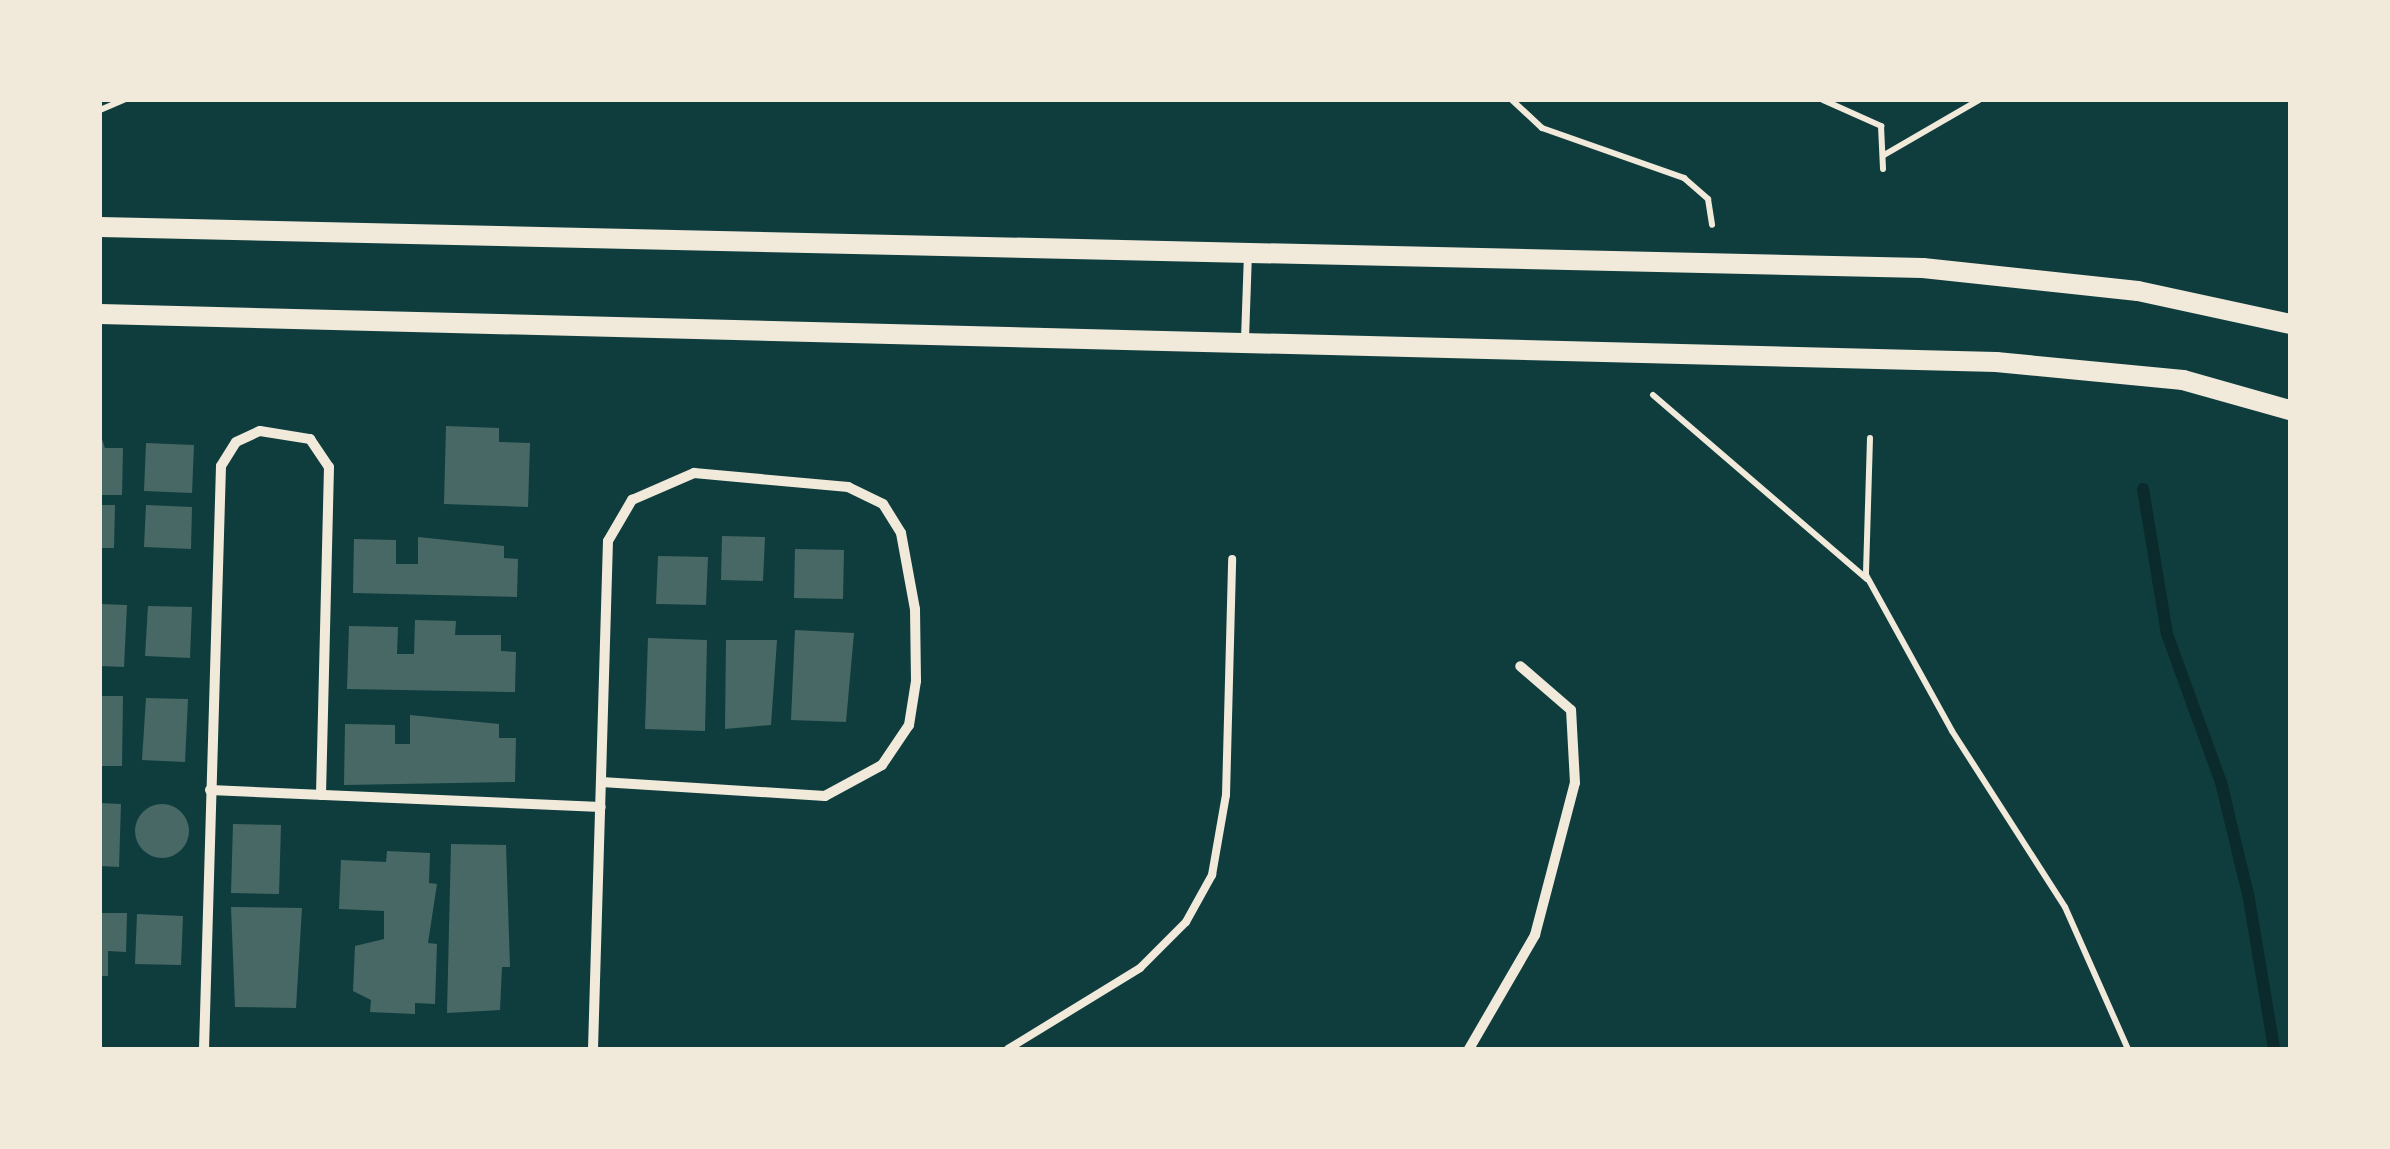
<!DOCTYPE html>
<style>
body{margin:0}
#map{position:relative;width:2390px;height:1149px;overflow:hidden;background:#0f3d3e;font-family:Quicksand,sans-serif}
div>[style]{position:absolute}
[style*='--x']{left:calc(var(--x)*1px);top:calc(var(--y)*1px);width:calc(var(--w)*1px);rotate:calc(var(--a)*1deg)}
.stream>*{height:12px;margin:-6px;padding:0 6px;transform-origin:6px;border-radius:6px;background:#0a2a2b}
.building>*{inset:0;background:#486865}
.round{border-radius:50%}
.path>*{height:6px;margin:-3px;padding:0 3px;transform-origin:3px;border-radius:3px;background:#f1e9da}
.service>*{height:8px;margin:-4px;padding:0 4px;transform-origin:4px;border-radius:4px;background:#f1e9da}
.minor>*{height:10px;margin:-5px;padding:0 5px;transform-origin:5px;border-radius:5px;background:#f1e9da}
.secondary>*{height:20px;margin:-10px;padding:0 10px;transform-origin:10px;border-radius:10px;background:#f1e9da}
span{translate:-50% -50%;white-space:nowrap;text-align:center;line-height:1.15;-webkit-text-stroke:8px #f1e9da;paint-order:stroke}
.frame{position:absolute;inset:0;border:102px solid #f1e9da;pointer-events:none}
</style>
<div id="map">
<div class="stream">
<div style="--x:2143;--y:489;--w:147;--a:80.6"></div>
<div style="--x:2167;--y:634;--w:158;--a:70"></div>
<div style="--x:2221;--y:782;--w:120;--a:76.5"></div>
<div style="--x:2249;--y:899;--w:152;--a:80.5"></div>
</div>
<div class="building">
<div style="clip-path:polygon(446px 426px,499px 428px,499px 442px,530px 443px,528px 507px,444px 504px)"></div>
<div style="clip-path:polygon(100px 433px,105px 448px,123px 448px,122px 495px,100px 495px)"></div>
<div style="clip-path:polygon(146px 443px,194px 445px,192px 493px,144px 491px)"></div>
<div style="clip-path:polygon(100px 505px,115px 505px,114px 548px,100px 548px)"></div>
<div style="clip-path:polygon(146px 505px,192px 507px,191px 549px,144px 547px)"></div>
<div style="clip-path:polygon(722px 536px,765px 537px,763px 581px,721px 580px)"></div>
<div style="clip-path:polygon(418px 537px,504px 546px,504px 558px,518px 559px,517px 597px,353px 593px,354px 539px,396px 540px,396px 564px,418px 564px)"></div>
<div style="clip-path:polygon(795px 549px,844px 550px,843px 599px,794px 598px)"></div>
<div style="clip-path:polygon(658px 556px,708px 557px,706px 605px,656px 604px)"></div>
<div style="clip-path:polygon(100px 604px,127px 605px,124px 667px,100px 666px)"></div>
<div style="clip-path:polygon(148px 606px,192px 607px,190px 658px,145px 656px)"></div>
<div style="clip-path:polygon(415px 620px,456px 621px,455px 635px,501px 635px,501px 651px,516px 652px,515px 692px,347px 689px,349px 626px,398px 627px,397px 654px,414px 654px)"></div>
<div style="clip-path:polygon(795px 630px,854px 633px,846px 722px,791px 720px)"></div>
<div style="clip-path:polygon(648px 638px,707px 640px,705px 731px,645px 729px)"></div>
<div style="clip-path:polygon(726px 640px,777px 640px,771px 725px,725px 729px)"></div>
<div style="clip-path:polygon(100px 696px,123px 696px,122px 766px,100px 766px)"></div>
<div style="clip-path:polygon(146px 698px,188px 699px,185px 762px,142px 760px)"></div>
<div style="clip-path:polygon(410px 715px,499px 724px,499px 738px,516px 738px,515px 782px,344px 785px,345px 724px,395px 725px,395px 744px,410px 744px)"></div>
<div style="clip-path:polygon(100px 803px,121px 804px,119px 867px,100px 866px)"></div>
<div class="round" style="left:135px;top:804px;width:54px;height:54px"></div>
<div style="clip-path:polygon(233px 824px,281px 825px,279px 894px,231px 893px)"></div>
<div style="clip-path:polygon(451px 844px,506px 845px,510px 967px,502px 967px,500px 1010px,447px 1013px)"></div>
<div style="clip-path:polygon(387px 851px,430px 853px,429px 883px,437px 884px,428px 943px,437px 944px,435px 1004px,415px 1003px,415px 1014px,370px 1012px,371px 1000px,353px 991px,355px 946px,384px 939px,384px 911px,339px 909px,341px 860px,386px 862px)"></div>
<div style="clip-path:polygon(231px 907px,302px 908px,296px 1008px,235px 1007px)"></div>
<div style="clip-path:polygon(100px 913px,127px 913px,126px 952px,108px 951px,108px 976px,100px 976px)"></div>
<div style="clip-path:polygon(137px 914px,183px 916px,181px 965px,135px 964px)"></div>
</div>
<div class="path">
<div style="--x:1512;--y:100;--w:41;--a:43"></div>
<div style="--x:1542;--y:128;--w:151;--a:19.4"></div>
<div style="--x:1684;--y:178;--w:32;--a:41"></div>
<div style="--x:1708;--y:199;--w:26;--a:81"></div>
<div style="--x:1823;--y:100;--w:64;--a:24.1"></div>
<div style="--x:1881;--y:126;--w:43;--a:87.3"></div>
<div style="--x:100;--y:110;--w:26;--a:-23"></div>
<div style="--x:1884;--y:155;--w:110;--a:-30.1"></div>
<div style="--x:1653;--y:395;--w:282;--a:40.7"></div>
<div style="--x:1870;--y:438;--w:137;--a:91.7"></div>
<div style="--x:1866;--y:575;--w:178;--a:61.1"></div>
<div style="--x:1952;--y:731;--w:209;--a:57.3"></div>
<div style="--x:2065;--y:907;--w:155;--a:66.1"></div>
</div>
<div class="service">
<div style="--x:1245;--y:339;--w:84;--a:-88"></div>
<div style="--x:1008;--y:1049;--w:155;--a:-31.5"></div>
<div style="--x:1140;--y:968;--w:65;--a:-45"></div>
<div style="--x:1186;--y:922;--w:54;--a:-61"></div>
<div style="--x:1212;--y:875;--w:81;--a:-80.1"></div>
<div style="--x:1226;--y:795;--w:236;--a:-88.5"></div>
</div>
<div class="minor">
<div style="--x:210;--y:790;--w:391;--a:2.5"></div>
<div style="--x:204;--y:1049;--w:583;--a:-88.33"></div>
<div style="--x:221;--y:466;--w:28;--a:-58"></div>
<div style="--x:236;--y:442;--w:26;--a:-25"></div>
<div style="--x:260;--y:431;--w:51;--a:9.1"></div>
<div style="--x:310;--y:439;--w:34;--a:56"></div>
<div style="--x:329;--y:467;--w:328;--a:91.4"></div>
<div style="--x:593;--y:1049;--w:508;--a:-88.31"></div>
<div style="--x:608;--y:541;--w:48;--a:-59.7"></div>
<div style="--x:632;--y:500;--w:68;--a:-23.5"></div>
<div style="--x:694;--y:473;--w:155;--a:5.2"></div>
<div style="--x:848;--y:487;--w:39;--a:26"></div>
<div style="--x:883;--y:504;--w:34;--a:58"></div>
<div style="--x:901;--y:533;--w:77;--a:79.6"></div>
<div style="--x:915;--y:609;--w:72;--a:89.2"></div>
<div style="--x:916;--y:681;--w:45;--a:99"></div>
<div style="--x:909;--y:725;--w:48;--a:124"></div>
<div style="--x:882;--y:765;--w:65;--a:151.5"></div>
<div style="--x:825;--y:796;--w:224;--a:-176.4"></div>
<div style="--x:1469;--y:1049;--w:132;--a:-59.9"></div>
<div style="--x:1535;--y:935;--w:157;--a:-75.3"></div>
<div style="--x:1575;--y:783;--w:73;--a:-93.1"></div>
<div style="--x:1571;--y:710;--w:67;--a:-139.2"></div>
</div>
<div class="secondary">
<div style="--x:100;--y:227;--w:1823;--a:1.29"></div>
<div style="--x:1923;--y:268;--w:216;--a:6.1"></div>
<div style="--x:2138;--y:291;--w:156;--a:12.2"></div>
<div style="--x:100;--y:314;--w:1897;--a:1.45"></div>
<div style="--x:1996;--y:362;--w:188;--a:5.5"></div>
<div style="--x:2183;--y:380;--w:111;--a:15.7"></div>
</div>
<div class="frame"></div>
</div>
